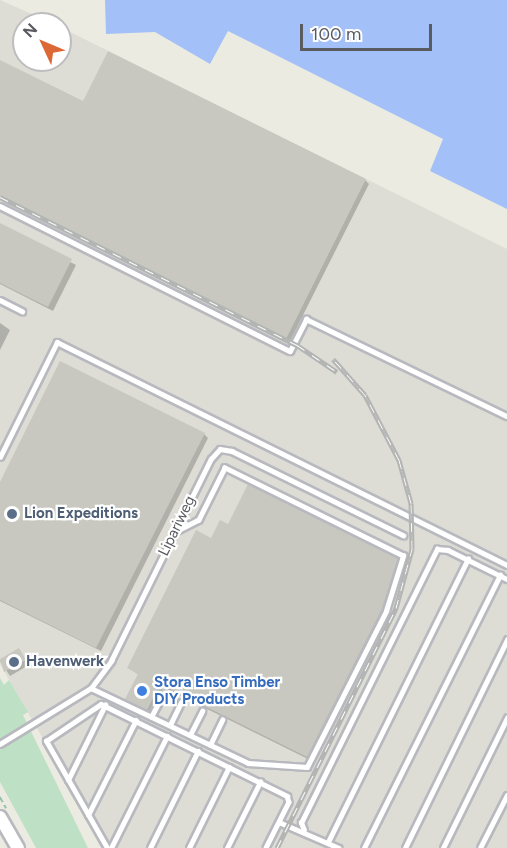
<!DOCTYPE html>
<style>
body{margin:0}
#map{position:relative;width:507px;height:848px;overflow:hidden;background:#ebebe1;font-family:Figtree,sans-serif}
div>[style]{position:absolute}
[style*='--x']{left:calc(var(--x)*1px);top:calc(var(--y)*1px);width:calc(var(--w)*1px);rotate:calc(var(--a)*1deg)}
.industrial>*{inset:0;background:#dddcd5}
.green>*{inset:0;background:#bee1c6}
.water>*{inset:0;background:#a3c0f8}
.shadow>*{inset:0;background:#0003}
.building>*{inset:0;background:#c8c8c0}
.path>*{height:1.5px;margin-top:-0.75px;transform-origin:0;background:repeating-linear-gradient(90deg,#98c1ae 0 6px,transparent 0 9px)}
.roads{filter:drop-shadow(2px 0 #b8b9bf) drop-shadow(-2px 0 #b8b9bf) drop-shadow(0 2px #b8b9bf) drop-shadow(0 -2px #b8b9bf)}
.lane>*{height:4.5px;margin:-2.25px;padding:0 2.25px;transform-origin:2.25px;border-radius:2.25px;background:#fff}
.secondary>*{height:12px;margin:-6px;padding:0 6px;transform-origin:6px;border-radius:6px;background:#fff}
.rail>*{height:5px;margin-top:-2.5px;transform-origin:0;background:repeating-linear-gradient(90deg,#fff 0 9px,#b3b4b4 0 18px);box-sizing:border-box;border-block:2px solid #b3b4b4}
.dots>*{width:16px;height:16px;translate:-50% -50%;box-sizing:border-box;border:3px solid #fff;border-radius:50%}
span{translate:-50% -50%;white-space:nowrap;text-align:center;line-height:1.15;-webkit-text-stroke:4.5px #fff;paint-order:stroke}
.service-label{font-size:15px;color:#4e5e75;font-weight:700}
.left{translate:0 -50%;text-align:left}
.street-label{font-size:15px;color:#595b61}
.shop-label{font-size:15px;color:#366cbe;font-weight:700}
.north{position:absolute;left:12px;top:12px;width:60px;height:60px;box-sizing:border-box;background:#fff;border:2px solid #bdbdc0;border-radius:50%;rotate:314deg;font-size:16px;font-weight:700;line-height:24px;text-align:center;color:#595b61}
.north::after{content:'';display:block;margin:auto;width:21px;height:27px;background:#dc6836;clip-path:polygon(50% 0,100% 100%,50% 72%,0 100%)}
.scale{position:absolute;left:300px;top:24px;width:132px;height:27px;box-sizing:border-box;border:3px solid #595b61;border-top:0;padding-left:8px;font-size:18px;line-height:21px;white-space:nowrap;color:#595b61;-webkit-text-stroke:4px #fff;paint-order:stroke}
</style>
<div id="map">
<div class="industrial">
<div style="clip-path:polygon(0 0,54px 24px,24px 24px,24px 60px,60px 60px,60px 27px,507px 249px,507px 848px,106px 848px,0 664px)"></div>
</div>
<div class="green">
<div style="clip-path:polygon(0 678px,4px 685px,9px 680px,28px 712px,23px 715px,88px 848px,36px 848px,0 782px)"></div>
</div>
<div class="water">
<div style="clip-path:polygon(105px 0,507px 0,507px 209px,430px 171px,443px 139px,228px 31px,210px 64px,155px 32px,106px 34px)"></div>
</div>
<div class="shadow">
<div style="clip-path:polygon(0 61px,83px 103px,365px 180px,369px 184px,290px 341px,0 198px)"></div>
<div style="clip-path:polygon(0 225px,76px 265px,53px 311px,0 284px)"></div>
<div style="clip-path:polygon(0 323px,10px 330px,0 350px)"></div>
<div style="clip-path:polygon(204px 434px,208px 438px,101px 651px,0 601px,0 485px)"></div>
<div style="clip-path:polygon(229px 526px,400px 563px,385px 613px,310px 760px,163px 687px,151px 712px,127px 699px,139px 675px,129px 668px,212px 540px)"></div>
<div style="clip-path:polygon(19px 650px,29px 665px,10px 676px,0 661px)"></div>
</div>
<div class="building">
<div style="clip-path:polygon(108px 51px,366px 179px,286px 339px,0 197px,0 60px,83px 101px)"></div>
<div style="clip-path:polygon(0 223px,72px 259px,48px 307px,0 283px)"></div>
<div style="clip-path:polygon(60px 361px,205px 433px,96px 648px,0 600px,0 482px)"></div>
<div style="clip-path:polygon(248px 484px,398px 558px,382px 609px,307px 757px,160px 684px,147px 710px,125px 699px,138px 674px,127px 668px,196px 530px,211px 538px,220px 520px,228px 524px)"></div>
<div style="clip-path:polygon(19px 648px,26px 660px,4px 672px,0 659px)"></div>
</div>
<div class="path">
<div style="--x:0;--y:797;--w:13;--a:61"></div>
</div>
<div class="roads">
<div class="lane">
<div style="--x:0;--y:206;--w:324;--a:26.6"></div>
<div style="--x:290;--y:351;--w:36;--a:-63"></div>
<div style="--x:306;--y:319;--w:223;--a:25.8"></div>
<div style="--x:0;--y:300;--w:25;--a:27"></div>
<div style="--x:0;--y:457;--w:128;--a:-63.6"></div>
<div style="--x:57;--y:342;--w:502;--a:26.36"></div>
<div style="--x:91;--y:688;--w:174;--a:25.5"></div>
<div style="--x:248;--y:763;--w:59;--a:3.9"></div>
<div style="--x:307;--y:767;--w:175;--a:-63.1"></div>
<div style="--x:386;--y:611;--w:58;--a:-72.8"></div>
<div style="--x:403;--y:556;--w:199;--a:-153.7"></div>
<div style="--x:225;--y:468;--w:58;--a:116.6"></div>
<div style="--x:199;--y:520;--w:28;--a:153"></div>
<div style="--x:151;--y:717;--w:26;--a:-62"></div>
<div style="--x:170;--y:725;--w:25;--a:-64"></div>
<div style="--x:190;--y:735;--w:27;--a:-63"></div>
<div style="--x:0;--y:744;--w:107;--a:-31.6"></div>
<div style="--x:91;--y:688;--w:34;--a:-53"></div>
<div style="--x:111;--y:661;--w:225;--a:-63.7"></div>
<div style="--x:211;--y:459;--w:13;--a:-48"></div>
<div style="--x:220;--y:449;--w:12;--a:9"></div>
<div style="--x:232;--y:451;--w:191;--a:26.2"></div>
<div style="--x:210;--y:745;--w:28;--a:-64"></div>
<div style="--x:68;--y:780;--w:84;--a:-63.7"></div>
<div style="--x:88;--y:815;--w:106;--a:-63.2"></div>
<div style="--x:279;--y:822;--w:65;--a:23.4"></div>
<div style="--x:304;--y:830;--w:8;--a:-113"></div>
<div style="--x:301;--y:823;--w:306;--a:-63.6"></div>
<div style="--x:437;--y:549;--w:11;--a:5"></div>
<div style="--x:448;--y:550;--w:66;--a:26.2"></div>
<div style="--x:328;--y:842;--w:316;--a:-63.7"></div>
<div style="--x:107;--y:848;--w:123;--a:-119.7"></div>
<div style="--x:46;--y:741;--w:66;--a:-33.9"></div>
<div style="--x:101;--y:704;--w:208;--a:26.3"></div>
<div style="--x:287;--y:796;--w:6;--a:72"></div>
<div style="--x:289;--y:802;--w:51;--a:116.6"></div>
<div style="--x:111;--y:848;--w:125;--a:-63.4"></div>
<div style="--x:150;--y:848;--w:108;--a:-63.7"></div>
<div style="--x:189;--y:848;--w:90;--a:-63.7"></div>
<div style="--x:227;--y:848;--w:74;--a:-63.4"></div>
<div style="--x:364;--y:848;--w:305;--a:-63.5"></div>
<div style="--x:405;--y:848;--w:232;--a:-63.9"></div>
<div style="--x:443;--y:848;--w:145;--a:-63.8"></div>
<div style="--x:480;--y:848;--w:59;--a:-63"></div>
</div>
<div class="secondary">
<div style="--x:0;--y:817;--w:36;--a:60"></div>
</div>
</div>
<div class="rail">
<div style="--x:0;--y:197;--w:332;--a:26.5"></div>
<div style="--x:297;--y:345;--w:48;--a:34"></div>
<div style="--x:277;--y:848;--w:268;--a:-63.6"></div>
<div style="--x:396;--y:608;--w:61;--a:-74.8"></div>
<div style="--x:412;--y:549;--w:46;--a:-91.2"></div>
<div style="--x:411;--y:503;--w:45;--a:-105.6"></div>
<div style="--x:399;--y:460;--w:73;--a:-117.6"></div>
<div style="--x:365;--y:395;--w:48;--a:-131.6"></div>
</div>
<div class="dots">
<div style="left:12px;top:514px;background:#5c6f8a"></div>
<div style="left:14px;top:662px;background:#5c6f8a"></div>
<div style="left:142px;top:691px;background:#3f7fe0"></div>
</div>
<div class="service-label">
<span class="left" style="left:24px;top:514px">Lion Expeditions</span>
<span class="left" style="left:26px;top:662px">Havenwerk</span>
</div>
<div class="street-label">
<span style="left:177px;top:526px;rotate:-64deg">Lipariweg</span>
</div>
<div class="shop-label">
<span class="left" style="left:154px;top:691px">Stora Enso Timber<br>DIY Products</span>
</div>
<div class="north">N</div>
<div class="scale">100 m</div>
</div>
